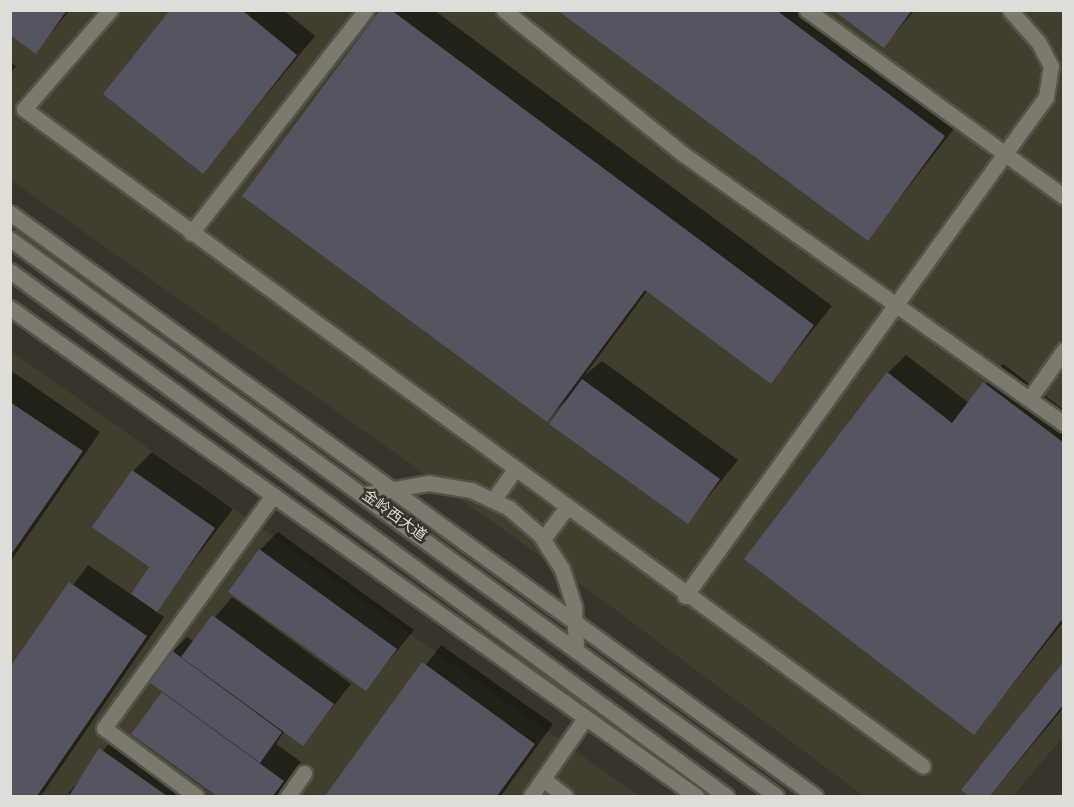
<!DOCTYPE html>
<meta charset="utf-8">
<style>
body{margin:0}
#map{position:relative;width:1074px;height:807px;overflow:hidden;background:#37352b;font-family:"PT Sans","Noto Sans SC",sans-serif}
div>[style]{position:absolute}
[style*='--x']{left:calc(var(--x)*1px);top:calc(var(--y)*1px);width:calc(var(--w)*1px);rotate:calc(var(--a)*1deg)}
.built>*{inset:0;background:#413e2d}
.shadow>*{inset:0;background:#0007}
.building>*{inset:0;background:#545560}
.roads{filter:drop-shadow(2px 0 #54534a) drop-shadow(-2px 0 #54534a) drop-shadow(0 2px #54534a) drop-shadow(0 -2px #54534a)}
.minor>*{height:15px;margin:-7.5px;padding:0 7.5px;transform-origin:7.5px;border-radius:7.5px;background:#7c7a6e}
.tertiary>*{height:15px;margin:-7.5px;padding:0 7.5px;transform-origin:7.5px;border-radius:7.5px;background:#7c7a6e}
.secondary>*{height:15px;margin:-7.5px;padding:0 7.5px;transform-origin:7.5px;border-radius:7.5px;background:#7c7a6e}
span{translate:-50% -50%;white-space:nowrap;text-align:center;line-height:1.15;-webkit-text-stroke:5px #37352b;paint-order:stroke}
.street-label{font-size:15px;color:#deddd7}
.frame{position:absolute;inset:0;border:12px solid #deddd7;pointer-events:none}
</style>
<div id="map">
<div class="built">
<div style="clip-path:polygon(11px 11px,1063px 11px,1063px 737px,1013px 796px,864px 796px,601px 599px,11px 180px)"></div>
<div style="clip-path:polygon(11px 351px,639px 796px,11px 796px)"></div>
</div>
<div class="shadow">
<div style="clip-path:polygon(10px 10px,70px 10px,35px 52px)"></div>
<div style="clip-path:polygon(172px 10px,283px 10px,315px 36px,203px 172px)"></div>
<div style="clip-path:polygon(382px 10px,434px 10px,832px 306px,771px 382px,648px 290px,584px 376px,602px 361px,738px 460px,687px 523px,564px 402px,547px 420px)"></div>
<div style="clip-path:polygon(559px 10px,819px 10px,963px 117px,868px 239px)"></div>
<div style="clip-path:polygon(835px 10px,915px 10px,884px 46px)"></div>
<div style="clip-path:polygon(10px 62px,16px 66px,10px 74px)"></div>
<div style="clip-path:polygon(906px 355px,969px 403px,1003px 364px,1064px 410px,1064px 621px,974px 733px,888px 373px)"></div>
<div style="clip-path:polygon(10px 370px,100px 432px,10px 562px)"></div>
<div style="clip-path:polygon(152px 452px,233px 509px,155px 611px,164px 617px,41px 796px,10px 796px,10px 670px,88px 565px,132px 595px,151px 567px,133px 471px)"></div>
<div style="clip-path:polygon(278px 532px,414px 630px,366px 689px,260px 550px)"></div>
<div style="clip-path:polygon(232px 597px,351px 684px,303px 744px,285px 730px,276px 744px,301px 762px,276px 796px,219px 796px,133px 734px,165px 691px,173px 651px,187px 637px,194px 642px)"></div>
<div style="clip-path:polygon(441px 645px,553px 724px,501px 796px,327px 796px)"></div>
<div style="clip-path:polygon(1064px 663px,1064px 707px,990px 796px,971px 796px,963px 790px)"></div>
<div style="clip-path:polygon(119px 731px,202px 790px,197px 796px,68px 794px)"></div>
</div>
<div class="building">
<div style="clip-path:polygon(10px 10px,67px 10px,36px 54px,10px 35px)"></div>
<div style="clip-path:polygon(170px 10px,242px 10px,297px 55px,203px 174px,103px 94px)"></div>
<div style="clip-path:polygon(380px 10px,391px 10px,814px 325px,771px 384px,645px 290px,547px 422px,242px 196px)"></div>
<div style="clip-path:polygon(557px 10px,776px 10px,945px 136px,868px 241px)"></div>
<div style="clip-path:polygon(833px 10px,912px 10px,884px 48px)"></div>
<div style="clip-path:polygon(887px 372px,952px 423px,983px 382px,1064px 443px,1064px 617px,974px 735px,744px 559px)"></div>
<div style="clip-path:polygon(582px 379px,720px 479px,688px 524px,549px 424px)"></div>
<div style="clip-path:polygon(10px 402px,83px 451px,10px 556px)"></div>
<div style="clip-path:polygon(132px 470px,215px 528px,157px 612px,131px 594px,149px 567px,92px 527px)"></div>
<div style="clip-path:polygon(259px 549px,397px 649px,366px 691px,228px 592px)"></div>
<div style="clip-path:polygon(69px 582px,147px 636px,37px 796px,10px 796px,10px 667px)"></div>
<div style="clip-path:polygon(212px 615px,334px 704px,303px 746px,181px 657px)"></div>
<div style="clip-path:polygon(171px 650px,282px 732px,260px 763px,149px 682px)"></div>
<div style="clip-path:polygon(1064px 661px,1064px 704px,990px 796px,969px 796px,961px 790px)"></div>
<div style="clip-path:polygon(422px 662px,535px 744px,497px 796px,325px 796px)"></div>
<div style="clip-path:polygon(162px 692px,284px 781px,273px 796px,217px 796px,131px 734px)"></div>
<div style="clip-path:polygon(99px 748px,167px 796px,69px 796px)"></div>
</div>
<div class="roads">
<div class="minor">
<div style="--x:110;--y:10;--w:131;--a:131"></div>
<div style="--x:24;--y:109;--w:1113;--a:36.16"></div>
<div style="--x:504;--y:10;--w:230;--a:38.8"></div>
<div style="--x:683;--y:154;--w:467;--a:35.3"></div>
<div style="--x:807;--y:10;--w:318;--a:36"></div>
<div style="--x:191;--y:233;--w:283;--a:-51.9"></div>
<div style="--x:1030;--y:398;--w:59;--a:-54.7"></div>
<div style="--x:367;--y:494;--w:63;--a:-10.1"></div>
<div style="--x:429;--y:483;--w:43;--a:9.5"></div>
<div style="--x:471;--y:490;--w:42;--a:25.3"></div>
<div style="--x:509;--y:508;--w:41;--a:41.1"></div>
<div style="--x:540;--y:535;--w:40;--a:57.1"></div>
<div style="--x:562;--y:569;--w:40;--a:72"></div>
<div style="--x:574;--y:607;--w:40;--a:87.1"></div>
<div style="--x:494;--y:499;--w:35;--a:-55"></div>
<div style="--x:543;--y:539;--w:39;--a:-53"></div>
<div style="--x:685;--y:596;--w:616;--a:-54.12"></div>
<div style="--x:1046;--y:97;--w:31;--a:-81"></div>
<div style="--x:1051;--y:66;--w:26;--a:-118"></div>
<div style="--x:1039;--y:43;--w:44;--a:-131.3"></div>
<div style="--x:543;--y:779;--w:28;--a:38"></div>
<div style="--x:196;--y:796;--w:114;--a:-143.5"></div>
<div style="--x:104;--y:728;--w:288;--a:-54"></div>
<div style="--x:288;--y:796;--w:28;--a:-55"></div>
<div style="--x:531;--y:796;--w:95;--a:-55.3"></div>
</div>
<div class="tertiary">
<div style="--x:10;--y:213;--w:994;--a:35.91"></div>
<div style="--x:10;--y:308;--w:842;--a:35.43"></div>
</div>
<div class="secondary">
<div style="--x:10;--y:239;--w:947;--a:36.02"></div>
<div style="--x:10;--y:271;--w:888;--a:36.25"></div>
</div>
</div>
<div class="street-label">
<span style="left:395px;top:515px;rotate:36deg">金岭西大道</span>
</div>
<div class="frame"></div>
</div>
